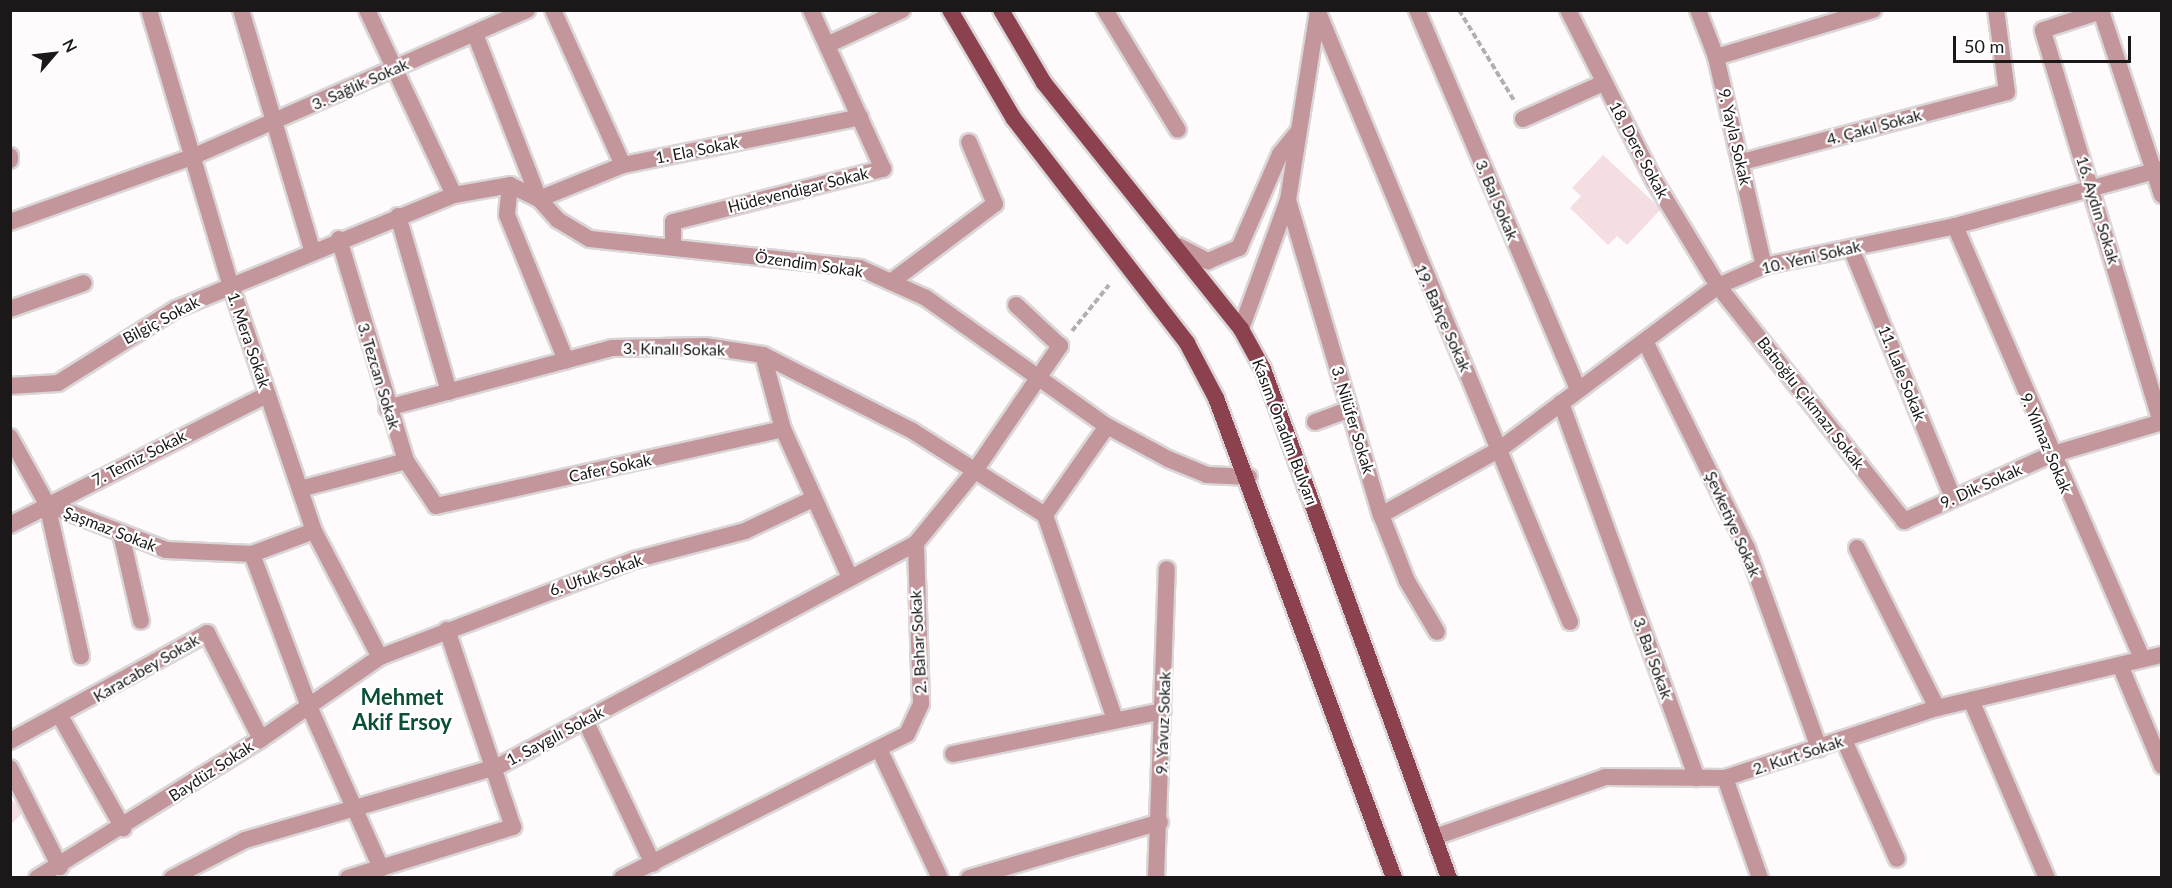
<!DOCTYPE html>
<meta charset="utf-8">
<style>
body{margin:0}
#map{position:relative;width:2172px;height:888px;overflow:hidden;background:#fffafb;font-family:Lato,sans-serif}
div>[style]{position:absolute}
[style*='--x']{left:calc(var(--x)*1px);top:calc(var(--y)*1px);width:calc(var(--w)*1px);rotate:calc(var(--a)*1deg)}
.building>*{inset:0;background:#f4dee1}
.path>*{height:4px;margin-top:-2px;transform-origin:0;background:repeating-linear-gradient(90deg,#b3afb0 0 6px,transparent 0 9px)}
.roads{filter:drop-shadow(2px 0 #dad6d7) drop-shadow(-2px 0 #dad6d7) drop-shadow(0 2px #dad6d7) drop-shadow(0 -2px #dad6d7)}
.minor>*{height:16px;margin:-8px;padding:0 8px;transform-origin:8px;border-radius:8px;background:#c3969b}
.primary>*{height:16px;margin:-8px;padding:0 8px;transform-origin:8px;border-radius:8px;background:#8c414e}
span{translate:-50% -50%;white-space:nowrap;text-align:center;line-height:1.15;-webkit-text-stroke:4.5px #fff;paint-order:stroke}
.street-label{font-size:16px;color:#1a1818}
.district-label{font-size:22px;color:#0b5035;font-weight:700}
.frame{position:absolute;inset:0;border:12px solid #1a1818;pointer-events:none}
.north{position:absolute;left:24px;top:24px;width:60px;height:60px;-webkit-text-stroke:4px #fff;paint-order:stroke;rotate:62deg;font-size:16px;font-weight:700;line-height:24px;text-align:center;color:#1a1818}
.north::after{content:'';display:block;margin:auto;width:21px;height:27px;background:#1a1818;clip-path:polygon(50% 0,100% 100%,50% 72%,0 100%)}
.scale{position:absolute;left:1953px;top:36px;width:178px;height:27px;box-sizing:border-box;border:3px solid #1a1818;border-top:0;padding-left:8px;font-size:18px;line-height:21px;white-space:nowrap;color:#1a1818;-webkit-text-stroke:4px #fff;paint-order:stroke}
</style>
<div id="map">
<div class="building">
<div style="clip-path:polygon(1603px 155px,1661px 209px,1627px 245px,1617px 236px,1608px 245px,1570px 208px,1581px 196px,1572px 188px)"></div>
<div style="clip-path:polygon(10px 798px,24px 812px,10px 825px)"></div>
</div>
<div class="path">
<div style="--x:1459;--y:10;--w:108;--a:58.7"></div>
<div style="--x:1072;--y:331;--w:59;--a:-51.2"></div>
</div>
<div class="roads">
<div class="minor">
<div style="--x:149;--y:10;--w:288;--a:73.5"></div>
<div style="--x:231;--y:286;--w:259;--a:71.3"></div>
<div style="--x:314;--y:531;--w:142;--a:62.4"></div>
<div style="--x:241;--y:10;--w:249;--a:73.5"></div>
<div style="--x:367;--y:10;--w:204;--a:64.8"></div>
<div style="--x:553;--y:10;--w:170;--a:65.7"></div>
<div style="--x:1105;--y:10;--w:140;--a:58.7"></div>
<div style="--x:1417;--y:10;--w:412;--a:67"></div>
<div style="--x:1568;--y:10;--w:193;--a:63.2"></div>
<div style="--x:1655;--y:182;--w:122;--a:58.8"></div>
<div style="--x:1718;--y:286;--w:300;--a:51.6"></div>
<div style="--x:1904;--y:521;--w:160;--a:-24.3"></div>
<div style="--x:2050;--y:455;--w:117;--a:-16.4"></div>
<div style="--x:1698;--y:10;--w:50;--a:69"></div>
<div style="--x:1716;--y:57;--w:214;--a:77.1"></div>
<div style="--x:1318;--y:12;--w:660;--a:67.55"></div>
<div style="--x:475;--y:34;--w:177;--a:68.8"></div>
<div style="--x:539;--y:199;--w:28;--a:48"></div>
<div style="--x:558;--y:220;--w:37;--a:31"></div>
<div style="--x:590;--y:239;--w:272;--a:6.1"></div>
<div style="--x:860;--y:268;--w:72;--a:24.4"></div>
<div style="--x:926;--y:298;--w:222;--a:35.3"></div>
<div style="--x:1107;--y:426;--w:69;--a:28.4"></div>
<div style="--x:1168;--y:459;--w:42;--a:22.3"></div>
<div style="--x:1207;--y:475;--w:42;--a:2.7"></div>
<div style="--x:827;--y:45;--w:83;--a:-25"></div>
<div style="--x:1716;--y:57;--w:164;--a:-16.7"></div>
<div style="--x:1523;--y:119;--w:88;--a:-24.2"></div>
<div style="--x:10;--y:156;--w:4;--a:90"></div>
<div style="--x:1742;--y:162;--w:274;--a:-14.8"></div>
<div style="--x:2007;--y:92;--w:83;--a:-97.6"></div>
<div style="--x:510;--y:185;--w:30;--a:96"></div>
<div style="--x:507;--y:215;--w:157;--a:67.9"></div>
<div style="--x:1288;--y:200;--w:328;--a:73.6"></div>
<div style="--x:1381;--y:515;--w:71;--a:68.5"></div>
<div style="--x:1407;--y:581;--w:59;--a:59.5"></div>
<div style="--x:398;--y:216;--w:183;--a:73.8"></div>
<div style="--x:10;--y:222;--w:193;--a:-19.7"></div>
<div style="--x:192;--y:157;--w:366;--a:-23.7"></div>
<div style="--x:1955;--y:226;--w:472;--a:66.6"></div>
<div style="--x:339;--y:239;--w:232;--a:73.2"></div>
<div style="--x:406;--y:461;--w:54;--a:56.3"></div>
<div style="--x:436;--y:506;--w:355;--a:-12.5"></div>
<div style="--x:1178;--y:246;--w:34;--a:27"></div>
<div style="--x:1208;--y:261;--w:34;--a:-23"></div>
<div style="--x:1239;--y:248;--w:103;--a:-66.4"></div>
<div style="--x:1280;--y:154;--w:26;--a:-51"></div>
<div style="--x:673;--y:247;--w:25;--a:-90"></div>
<div style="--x:673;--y:222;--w:217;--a:-14.2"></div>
<div style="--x:883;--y:169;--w:175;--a:-114.4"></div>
<div style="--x:1851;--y:248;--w:270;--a:67.8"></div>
<div style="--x:891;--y:282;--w:130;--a:-36.9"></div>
<div style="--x:995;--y:204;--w:67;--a:-112.8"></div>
<div style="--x:10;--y:309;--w:78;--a:-19.4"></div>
<div style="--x:1241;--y:329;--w:137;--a:-70"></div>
<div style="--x:1288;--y:200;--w:191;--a:-81"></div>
<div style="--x:1645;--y:341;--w:231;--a:63.8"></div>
<div style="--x:1747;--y:548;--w:213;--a:70.2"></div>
<div style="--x:763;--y:355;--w:77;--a:74.9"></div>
<div style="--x:783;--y:429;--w:160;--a:65.7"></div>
<div style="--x:10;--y:386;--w:48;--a:-3.6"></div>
<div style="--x:58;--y:383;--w:139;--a:-32.1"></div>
<div style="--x:176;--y:309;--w:300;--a:-22.3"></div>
<div style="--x:454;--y:195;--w:57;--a:-10.1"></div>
<div style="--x:510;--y:185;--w:32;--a:26"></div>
<div style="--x:539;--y:199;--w:91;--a:-22"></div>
<div style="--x:623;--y:165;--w:242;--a:-11.4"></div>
<div style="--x:1561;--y:403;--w:399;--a:70.1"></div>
<div style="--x:387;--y:408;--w:233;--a:-14.9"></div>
<div style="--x:612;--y:348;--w:93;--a:-1.2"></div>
<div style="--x:705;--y:346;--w:59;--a:8.8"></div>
<div style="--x:763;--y:355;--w:166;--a:26.9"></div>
<div style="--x:911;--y:430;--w:159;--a:32.4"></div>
<div style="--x:1045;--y:515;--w:217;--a:71.1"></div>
<div style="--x:1315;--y:422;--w:37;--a:-20"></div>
<div style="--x:2161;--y:422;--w:409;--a:-106.8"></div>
<div style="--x:2043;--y:30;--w:61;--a:-18.1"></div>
<div style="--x:2101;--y:11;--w:194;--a:71.7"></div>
<div style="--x:10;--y:437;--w:77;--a:61.1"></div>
<div style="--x:47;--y:504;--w:156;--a:77.4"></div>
<div style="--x:300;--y:489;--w:110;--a:-14.8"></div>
<div style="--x:47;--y:504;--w:128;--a:21.1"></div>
<div style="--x:166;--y:550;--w:86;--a:2.7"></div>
<div style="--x:252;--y:554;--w:66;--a:-20.4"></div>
<div style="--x:1045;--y:515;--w:108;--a:-55.1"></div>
<div style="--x:1381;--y:515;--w:136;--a:-29"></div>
<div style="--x:1500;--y:449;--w:272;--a:-36.8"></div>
<div style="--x:1718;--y:286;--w:50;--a:-23.5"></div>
<div style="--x:1764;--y:266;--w:195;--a:-11.8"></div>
<div style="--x:1955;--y:226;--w:215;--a:-15.4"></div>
<div style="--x:10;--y:525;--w:289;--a:-26.9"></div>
<div style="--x:121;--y:534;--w:89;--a:77.1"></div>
<div style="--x:1857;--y:548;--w:179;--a:63.4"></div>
<div style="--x:252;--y:554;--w:160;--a:69.5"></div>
<div style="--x:308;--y:704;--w:180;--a:66"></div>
<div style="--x:2120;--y:665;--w:109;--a:67.4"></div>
<div style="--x:1971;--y:700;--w:194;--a:66.9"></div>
<div style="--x:60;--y:716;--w:129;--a:60.6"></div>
<div style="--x:585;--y:720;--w:159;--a:64.7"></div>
<div style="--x:1844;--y:740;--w:130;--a:66"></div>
<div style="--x:10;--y:741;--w:225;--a:-28.7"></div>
<div style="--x:207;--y:633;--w:119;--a:63"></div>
<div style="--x:880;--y:751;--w:140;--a:64.7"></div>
<div style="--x:953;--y:754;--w:214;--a:-11.6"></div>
<div style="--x:10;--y:768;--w:111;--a:63.2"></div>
<div style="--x:1725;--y:778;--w:106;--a:70.7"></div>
<div style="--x:1435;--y:837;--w:180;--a:-19.4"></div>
<div style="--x:1605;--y:777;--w:120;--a:0.5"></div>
<div style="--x:1725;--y:778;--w:223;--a:-18.3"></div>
<div style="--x:1937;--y:708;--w:231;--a:-13.3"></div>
<div style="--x:37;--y:878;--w:264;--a:-31.8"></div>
<div style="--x:261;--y:739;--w:145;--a:-34.6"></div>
<div style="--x:380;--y:657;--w:272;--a:-20.9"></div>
<div style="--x:634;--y:560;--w:115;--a:-14.6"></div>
<div style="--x:745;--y:531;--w:75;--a:-25.2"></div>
<div style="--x:172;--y:878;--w:82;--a:-27.5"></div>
<div style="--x:245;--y:840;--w:262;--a:-16.2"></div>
<div style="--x:497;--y:767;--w:475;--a:-28.1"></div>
<div style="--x:348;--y:878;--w:173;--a:-17.2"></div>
<div style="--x:513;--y:827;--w:208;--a:-108.5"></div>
<div style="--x:622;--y:878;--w:319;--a:-26.8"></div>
<div style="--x:907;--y:734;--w:33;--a:-65"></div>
<div style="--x:921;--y:704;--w:161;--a:-91.8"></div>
<div style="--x:916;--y:543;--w:92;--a:-50.8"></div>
<div style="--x:974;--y:472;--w:153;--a:-55.7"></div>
<div style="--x:1060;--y:346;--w:60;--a:-137"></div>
<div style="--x:969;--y:878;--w:199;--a:-16.3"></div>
<div style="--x:1156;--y:878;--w:309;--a:-88"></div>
</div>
<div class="primary">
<div style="--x:950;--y:10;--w:126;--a:59.6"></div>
<div style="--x:1014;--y:119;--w:283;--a:52.3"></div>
<div style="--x:1187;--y:343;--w:62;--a:62.2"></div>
<div style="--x:1216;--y:398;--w:512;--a:69.65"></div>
<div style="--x:1001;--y:10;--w:85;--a:59.5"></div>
<div style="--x:1044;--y:83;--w:315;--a:51.3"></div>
<div style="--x:1241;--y:329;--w:46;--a:61.2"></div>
<div style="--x:1263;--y:369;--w:542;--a:69.93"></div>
</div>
</div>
<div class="street-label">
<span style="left:360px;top:84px;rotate:-24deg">3. Sağlık Sokak</span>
<span style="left:1874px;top:127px;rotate:-15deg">4. Çakıl Sokak</span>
<span style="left:1735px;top:137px;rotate:77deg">9. Yayla Sokak</span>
<span style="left:697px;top:150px;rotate:-11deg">1. Ela Sokak</span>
<span style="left:1639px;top:150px;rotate:62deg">18. Dere Sokak</span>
<span style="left:798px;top:190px;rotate:-14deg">Hüdevendigar Sokak</span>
<span style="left:1497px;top:200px;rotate:67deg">3. Bal Sokak</span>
<span style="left:2098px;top:210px;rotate:73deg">16. Aydın Sokak</span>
<span style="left:1811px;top:257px;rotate:-13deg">10. Yeni Sokak</span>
<span style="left:809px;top:264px;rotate:8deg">Özendim Sokak</span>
<span style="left:1443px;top:318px;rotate:66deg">19. Bahçe Sokak</span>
<span style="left:161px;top:320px;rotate:-28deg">Bilgiç Sokak</span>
<span style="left:249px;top:340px;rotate:71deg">1. Mera Sokak</span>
<span style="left:674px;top:349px;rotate:1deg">3. Kınalı Sokak</span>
<span style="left:1902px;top:373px;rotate:68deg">11. Lale Sokak</span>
<span style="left:379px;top:376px;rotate:73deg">3. Tezcan Sokak</span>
<span style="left:1811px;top:403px;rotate:52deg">Batıoğlu Çıkmazı Sokak</span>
<span style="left:1353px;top:420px;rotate:73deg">3. Nilüfer Sokak</span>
<span style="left:1285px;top:432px;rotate:69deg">Kasım Önadım Bulvarı</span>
<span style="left:2046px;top:443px;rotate:67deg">9. Yılmaz Sokak</span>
<span style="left:139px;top:458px;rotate:-27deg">7. Temiz Sokak</span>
<span style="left:610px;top:468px;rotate:-12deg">Cafer Sokak</span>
<span style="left:1981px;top:486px;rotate:-24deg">9. Dik Sokak</span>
<span style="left:1733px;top:524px;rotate:66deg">Şevketiye Sokak</span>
<span style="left:110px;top:529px;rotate:21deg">Şaşmaz Sokak</span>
<span style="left:596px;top:575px;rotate:-19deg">6. Ufuk Sokak</span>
<span style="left:918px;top:642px;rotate:-93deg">2. Bahar Sokak</span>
<span style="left:1653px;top:658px;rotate:70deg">3. Bal Sokak</span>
<span style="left:146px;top:668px;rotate:-30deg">Karacabey Sokak</span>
<span style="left:1163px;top:723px;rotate:-88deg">9. Yavuz Sokak</span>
<span style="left:555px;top:736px;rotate:-28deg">1. Saygılı Sokak</span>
<span style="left:1798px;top:755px;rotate:-18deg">2. Kurt Sokak</span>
<span style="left:211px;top:771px;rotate:-33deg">Baydüz Sokak</span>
</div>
<div class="district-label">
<span style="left:402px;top:709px">Mehmet<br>Akif Ersoy</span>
</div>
<div class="frame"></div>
<div class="north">N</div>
<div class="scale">50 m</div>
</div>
